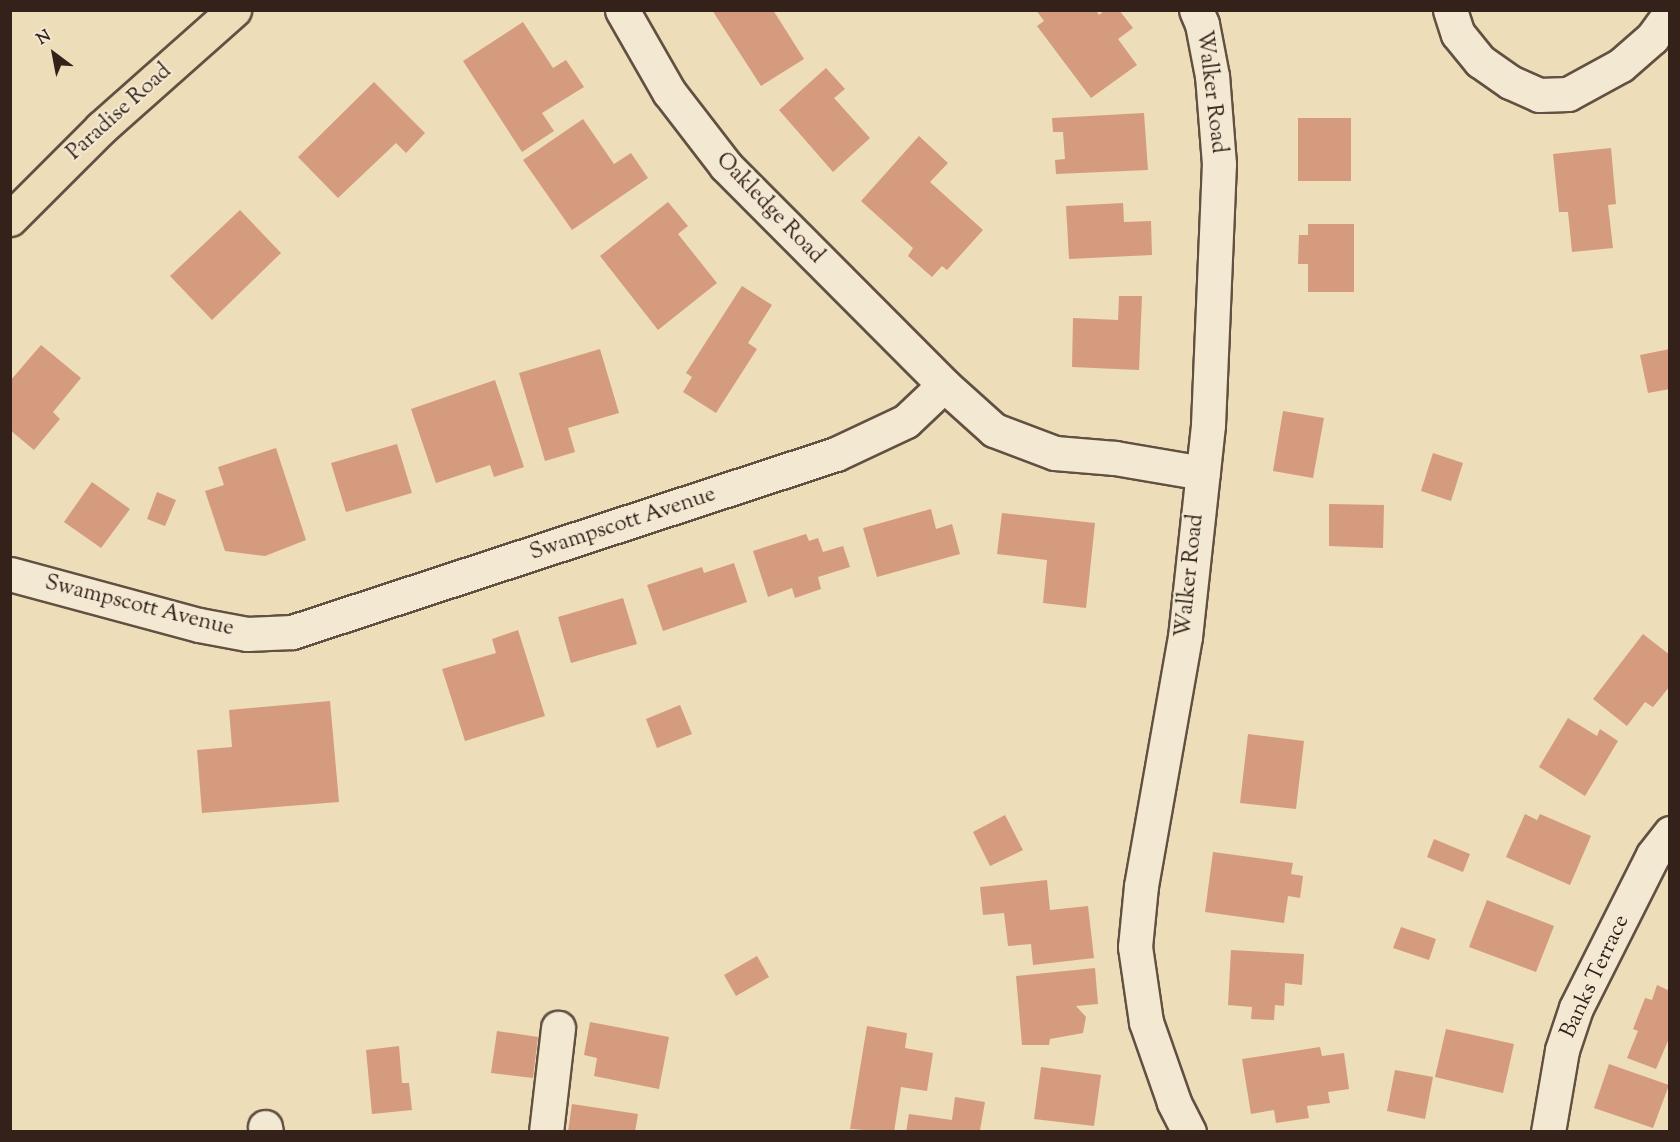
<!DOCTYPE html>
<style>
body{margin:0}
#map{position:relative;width:1680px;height:1142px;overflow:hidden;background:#edddb9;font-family:"Sorts Mill Goudy",serif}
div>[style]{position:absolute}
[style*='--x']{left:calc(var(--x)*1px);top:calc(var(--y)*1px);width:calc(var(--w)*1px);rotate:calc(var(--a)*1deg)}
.building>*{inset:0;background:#d59b7f}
.roads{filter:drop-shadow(2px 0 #625042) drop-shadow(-2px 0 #625042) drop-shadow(0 2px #625042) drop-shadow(0 -2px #625042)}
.minor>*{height:33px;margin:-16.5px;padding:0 16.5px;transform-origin:16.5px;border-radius:16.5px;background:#f3e9d2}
.highway>*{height:33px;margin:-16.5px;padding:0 16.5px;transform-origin:16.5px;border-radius:16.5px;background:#edddb9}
span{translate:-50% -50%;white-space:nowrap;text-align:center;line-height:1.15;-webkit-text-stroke:4.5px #f3e9d2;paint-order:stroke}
.street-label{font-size:22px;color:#34211a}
.frame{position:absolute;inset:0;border:12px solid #34211a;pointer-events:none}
.north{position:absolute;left:24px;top:24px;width:60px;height:60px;-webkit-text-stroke:4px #f3e9d2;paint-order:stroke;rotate:328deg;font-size:16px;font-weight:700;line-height:24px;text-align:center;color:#34211a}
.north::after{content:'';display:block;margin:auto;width:21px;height:27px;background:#34211a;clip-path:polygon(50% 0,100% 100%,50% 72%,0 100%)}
</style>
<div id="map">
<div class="building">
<div style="clip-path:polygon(712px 10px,773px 10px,804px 59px,761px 86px)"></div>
<div style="clip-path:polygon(1036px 10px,1096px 10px,1099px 15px,1105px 10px,1119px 10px,1133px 28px,1118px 39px,1137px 65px,1091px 98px,1037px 26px,1044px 21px)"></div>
<div style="clip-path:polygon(523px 22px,553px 68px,566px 60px,584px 87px,542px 113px,554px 131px,522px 152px,463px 61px)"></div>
<div style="clip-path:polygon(826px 68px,845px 89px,834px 98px,870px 138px,833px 172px,779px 110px)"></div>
<div style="clip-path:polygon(374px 82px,425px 133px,406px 153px,396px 143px,338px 198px,298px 157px)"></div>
<div style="clip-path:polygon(1144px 113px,1148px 170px,1056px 174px,1055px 160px,1065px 159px,1063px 132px,1053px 132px,1052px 118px)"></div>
<div style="clip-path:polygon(1298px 118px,1351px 118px,1351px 181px,1298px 181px)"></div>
<div style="clip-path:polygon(583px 119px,614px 164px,631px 153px,648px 178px,572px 230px,523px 160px)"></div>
<div style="clip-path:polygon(919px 136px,948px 163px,930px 182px,983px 230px,947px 270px,942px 266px,932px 277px,908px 256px,913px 248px,861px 201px)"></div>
<div style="clip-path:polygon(1611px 148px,1616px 204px,1608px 205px,1613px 248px,1572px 252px,1568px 212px,1559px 212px,1553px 154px)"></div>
<div style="clip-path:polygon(668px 202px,688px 226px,678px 234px,717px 283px,658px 330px,600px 256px)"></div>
<div style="clip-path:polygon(1123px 203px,1124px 222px,1151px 221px,1152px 255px,1069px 259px,1066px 206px)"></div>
<div style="clip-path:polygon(240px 210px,281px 253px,212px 320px,170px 276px)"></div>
<div style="clip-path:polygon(1308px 224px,1354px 224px,1354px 292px,1308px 292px,1308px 264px,1298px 264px,1299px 235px,1308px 235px)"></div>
<div style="clip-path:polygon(742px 286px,772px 305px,748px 343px,757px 349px,716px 413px,683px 392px,692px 377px,686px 373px)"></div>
<div style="clip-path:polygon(1119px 296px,1142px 296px,1139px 370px,1072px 367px,1073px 318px,1118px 320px)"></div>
<div style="clip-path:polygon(41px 345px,81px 378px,53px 412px,60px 419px,34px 450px,10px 430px,10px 381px)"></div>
<div style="clip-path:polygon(600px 349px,619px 413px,568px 428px,575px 452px,545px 461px,519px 373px)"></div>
<div style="clip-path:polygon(1670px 349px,1670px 389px,1648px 393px,1640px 355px)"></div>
<div style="clip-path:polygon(495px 380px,524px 467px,494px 477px,490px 465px,436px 483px,411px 409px)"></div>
<div style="clip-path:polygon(1283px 411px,1324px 418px,1313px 478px,1273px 471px)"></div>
<div style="clip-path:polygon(397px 444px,412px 493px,346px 512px,331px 463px)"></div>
<div style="clip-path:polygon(276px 448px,306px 540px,265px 556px,225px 551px,205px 491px,224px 485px,218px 467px)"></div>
<div style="clip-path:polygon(1433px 453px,1463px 463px,1451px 501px,1421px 491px)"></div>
<div style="clip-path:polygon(92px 482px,130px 509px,101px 548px,64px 522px)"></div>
<div style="clip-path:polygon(157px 492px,176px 500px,165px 526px,147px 519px)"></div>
<div style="clip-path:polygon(1329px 504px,1384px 505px,1383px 548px,1329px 546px)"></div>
<div style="clip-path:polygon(931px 509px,936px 529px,952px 524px,960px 554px,877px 577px,863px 528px)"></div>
<div style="clip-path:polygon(1002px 513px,1095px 523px,1086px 608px,1043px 603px,1047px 560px,997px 554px)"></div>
<div style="clip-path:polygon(806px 534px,809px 541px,818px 538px,823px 552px,843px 546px,850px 567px,818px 577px,821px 589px,795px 598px,792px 588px,768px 597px,753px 551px)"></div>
<div style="clip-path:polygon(734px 563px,747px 602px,663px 631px,647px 585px,702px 567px,704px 573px)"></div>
<div style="clip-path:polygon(623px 598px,637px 644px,571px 663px,558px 617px)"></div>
<div style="clip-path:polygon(518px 630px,545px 716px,465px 741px,442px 669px,496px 653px,492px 639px)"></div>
<div style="clip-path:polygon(1643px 634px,1670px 655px,1670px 686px,1653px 707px,1645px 702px,1627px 726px,1593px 699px)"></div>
<div style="clip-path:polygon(330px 701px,339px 802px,202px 813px,197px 750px,232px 747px,229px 710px)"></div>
<div style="clip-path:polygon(680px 705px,692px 734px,657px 748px,646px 719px)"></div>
<div style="clip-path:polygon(1568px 718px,1597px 736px,1600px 729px,1618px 741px,1585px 796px,1539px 767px)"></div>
<div style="clip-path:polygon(1248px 734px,1304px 741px,1296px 809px,1240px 803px)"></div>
<div style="clip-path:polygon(1525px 814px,1537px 820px,1540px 814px,1591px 836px,1570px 885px,1506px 857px)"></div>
<div style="clip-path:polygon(1005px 815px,1023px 850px,990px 866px,973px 832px)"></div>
<div style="clip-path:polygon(1434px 839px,1470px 854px,1463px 872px,1427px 857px)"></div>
<div style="clip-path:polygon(1213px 852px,1293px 863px,1291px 874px,1303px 876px,1300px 898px,1288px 896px,1284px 923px,1205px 912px)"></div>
<div style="clip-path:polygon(1047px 880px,1050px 910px,1088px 906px,1094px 958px,1033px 965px,1031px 944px,1008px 946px,1004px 913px,983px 915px,980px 887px)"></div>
<div style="clip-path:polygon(1487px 900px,1554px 926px,1536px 972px,1469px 947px)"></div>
<div style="clip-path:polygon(1401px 927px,1436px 939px,1429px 960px,1393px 948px)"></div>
<div style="clip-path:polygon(1231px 950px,1304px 954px,1302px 985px,1285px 983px,1284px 1006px,1275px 1005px,1274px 1020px,1251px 1019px,1252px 1007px,1228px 1005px)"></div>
<div style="clip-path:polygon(757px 956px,769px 977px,736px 996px,724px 975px)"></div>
<div style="clip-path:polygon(1095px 968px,1098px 1004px,1076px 1006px,1086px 1017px,1083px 1033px,1050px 1039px,1049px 1045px,1022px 1045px,1016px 976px)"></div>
<div style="clip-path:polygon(1657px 985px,1670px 991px,1670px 1036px,1656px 1069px,1627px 1058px,1638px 1031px,1633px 1029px,1645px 998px,1652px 1000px)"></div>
<div style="clip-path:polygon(590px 1022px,669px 1037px,659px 1089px,594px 1076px,597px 1058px,584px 1055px)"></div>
<div style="clip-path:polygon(867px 1026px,907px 1033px,905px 1048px,933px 1053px,927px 1091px,901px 1087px,894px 1132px,850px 1129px)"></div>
<div style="clip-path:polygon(1446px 1029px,1514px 1044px,1503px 1093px,1435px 1077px)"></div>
<div style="clip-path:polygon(497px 1031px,538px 1037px,533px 1078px,491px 1073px)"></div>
<div style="clip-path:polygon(399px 1046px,402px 1083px,409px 1083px,412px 1110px,372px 1114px,366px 1050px)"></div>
<div style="clip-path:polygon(1320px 1047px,1322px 1056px,1344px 1053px,1349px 1089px,1328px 1092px,1330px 1103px,1307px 1106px,1309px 1118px,1276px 1123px,1274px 1110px,1251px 1114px,1242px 1059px)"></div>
<div style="clip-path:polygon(1609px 1064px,1669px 1085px,1653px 1128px,1594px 1108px)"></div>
<div style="clip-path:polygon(1041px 1067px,1101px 1075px,1094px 1126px,1034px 1119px)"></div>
<div style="clip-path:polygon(1395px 1070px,1433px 1077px,1425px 1119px,1387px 1111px)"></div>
<div style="clip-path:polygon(955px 1097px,985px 1102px,980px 1130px,906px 1132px,909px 1114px,952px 1120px)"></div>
<div style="clip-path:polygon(572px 1104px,638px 1114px,635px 1132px,568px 1132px)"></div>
</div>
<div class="roads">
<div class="minor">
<div style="--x:622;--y:10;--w:95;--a:60.2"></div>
<div style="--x:669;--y:92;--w:93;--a:52.4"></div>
<div style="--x:726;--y:166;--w:309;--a:45.1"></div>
<div style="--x:1450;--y:10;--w:25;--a:72"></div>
<div style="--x:1458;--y:34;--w:35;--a:51"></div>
<div style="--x:1480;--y:61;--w:37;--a:35"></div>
<div style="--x:1510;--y:82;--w:32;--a:24"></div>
<div style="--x:1539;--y:95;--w:29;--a:-2"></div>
<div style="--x:1568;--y:94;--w:60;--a:-28.7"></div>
<div style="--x:1621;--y:65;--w:41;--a:-41.1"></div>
<div style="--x:1652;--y:38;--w:31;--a:-54"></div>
<div style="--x:10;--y:574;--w:196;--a:15.1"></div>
<div style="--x:199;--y:625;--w:49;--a:10.6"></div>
<div style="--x:247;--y:634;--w:45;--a:-2.5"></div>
<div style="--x:292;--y:632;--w:572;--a:-18.12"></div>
<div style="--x:836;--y:454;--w:77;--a:-25.2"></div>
<div style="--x:906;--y:421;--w:52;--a:-43.5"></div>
<div style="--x:944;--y:385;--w:67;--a:42"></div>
<div style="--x:994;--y:430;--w:65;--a:20.7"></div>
<div style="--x:1055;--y:453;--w:60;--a:4.8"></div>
<div style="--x:1115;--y:458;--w:89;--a:9.7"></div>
<div style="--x:265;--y:1127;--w:5;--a:79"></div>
<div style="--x:546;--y:1132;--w:105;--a:-83.4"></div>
<div style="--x:1189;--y:1132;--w:34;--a:-117"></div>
<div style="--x:1174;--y:1102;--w:85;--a:-109.3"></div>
<div style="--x:1146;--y:1022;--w:76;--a:-98.3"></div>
<div style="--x:1135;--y:947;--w:61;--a:-84.4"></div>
<div style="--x:1141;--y:886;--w:253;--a:-80"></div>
<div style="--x:1185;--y:637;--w:213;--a:-83.8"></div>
<div style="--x:1208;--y:425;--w:261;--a:-87.6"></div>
<div style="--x:1219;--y:164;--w:88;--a:-94.5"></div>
<div style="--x:1212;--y:76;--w:53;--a:-100.9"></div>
<div style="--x:1202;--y:24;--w:15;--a:-113"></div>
<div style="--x:1548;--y:1132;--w:83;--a:-80.3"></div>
<div style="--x:1562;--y:1050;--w:44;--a:-71.6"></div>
<div style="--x:1576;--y:1008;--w:171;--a:-63.3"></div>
<div style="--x:1653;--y:855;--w:28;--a:-52"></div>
</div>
<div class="highway">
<div style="--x:10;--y:219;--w:129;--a:-45"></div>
<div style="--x:101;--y:128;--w:178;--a:-41.6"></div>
</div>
</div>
<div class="street-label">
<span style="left:1210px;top:92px;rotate:83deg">Walker Road</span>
<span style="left:120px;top:113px;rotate:-42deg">Paradise Road</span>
<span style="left:769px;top:209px;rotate:46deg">Oakledge Road</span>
<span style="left:623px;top:525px;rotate:-18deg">Swampscott Avenue</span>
<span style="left:1191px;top:576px;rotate:-84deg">Walker Road</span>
<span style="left:139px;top:607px;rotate:14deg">Swampscott Avenue</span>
<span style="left:1596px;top:977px;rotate:-65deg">Banks Terrace</span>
</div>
<div class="frame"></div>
<div class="north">N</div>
</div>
